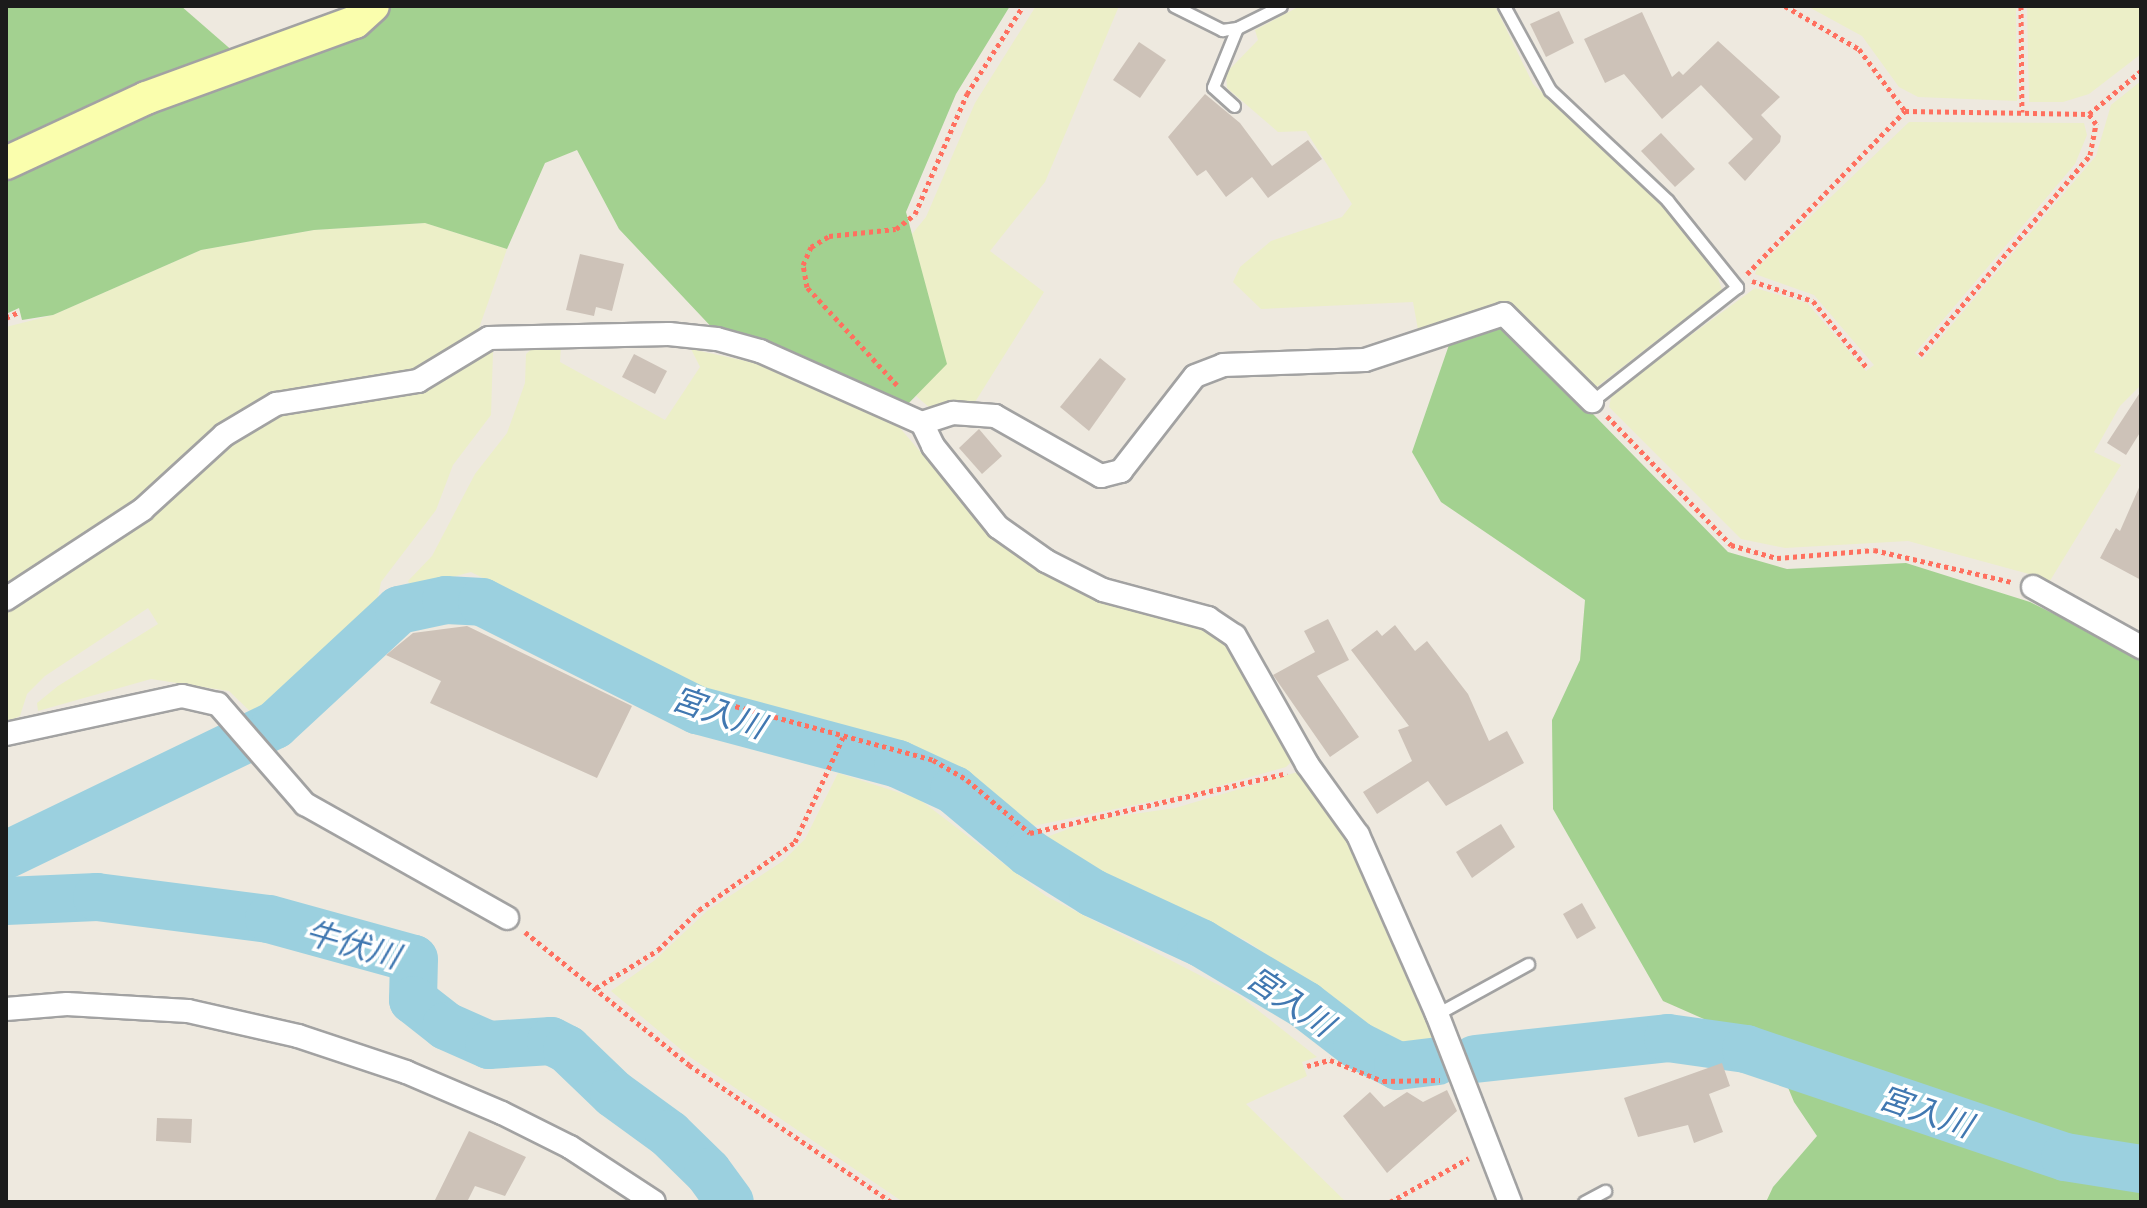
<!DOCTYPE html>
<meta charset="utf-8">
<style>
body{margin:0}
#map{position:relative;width:2147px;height:1208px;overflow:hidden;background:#eee9df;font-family:"Exo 2","Noto Sans JP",sans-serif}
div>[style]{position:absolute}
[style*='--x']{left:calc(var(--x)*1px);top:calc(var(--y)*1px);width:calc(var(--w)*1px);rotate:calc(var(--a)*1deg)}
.farmland>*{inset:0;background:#ecefc8}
.forest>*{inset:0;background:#a3d190}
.river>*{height:48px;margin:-24px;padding:0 24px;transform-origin:24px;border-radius:24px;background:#9bd0df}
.building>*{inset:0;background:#cdc2b8}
.path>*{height:5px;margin-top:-2.5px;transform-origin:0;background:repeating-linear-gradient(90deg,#ff705f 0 4px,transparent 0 8px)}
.roads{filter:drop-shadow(2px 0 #a2a2a2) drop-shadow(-2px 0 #a2a2a2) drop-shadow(0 2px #a2a2a2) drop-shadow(0 -2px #a2a2a2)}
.lane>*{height:11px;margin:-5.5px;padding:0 5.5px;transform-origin:5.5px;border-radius:5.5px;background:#fff}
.street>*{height:22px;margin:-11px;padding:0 11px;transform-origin:11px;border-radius:11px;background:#fff}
.secondary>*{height:32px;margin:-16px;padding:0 16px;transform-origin:16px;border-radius:16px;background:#fafead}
span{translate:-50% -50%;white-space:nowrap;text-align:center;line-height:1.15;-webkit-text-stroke:7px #fff;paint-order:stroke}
.water-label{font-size:32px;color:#4178b1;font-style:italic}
.frame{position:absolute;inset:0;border:8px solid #1b1b1b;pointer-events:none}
</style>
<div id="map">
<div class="farmland">
<div style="clip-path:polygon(1036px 6px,1119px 6px,1045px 182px,990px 251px,1044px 292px,975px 402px,930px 408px,916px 396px,946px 363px,912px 234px,926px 217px,975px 103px)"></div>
<div style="clip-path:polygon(1300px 6px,1495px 6px,1533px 84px,1658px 201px,1717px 275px,1722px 290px,1594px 389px,1511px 308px,1419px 335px,1413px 302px,1261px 309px,1233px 282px,1240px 267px,1271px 241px,1342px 217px,1352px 204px,1306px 131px,1278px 132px,1227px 88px,1226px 73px,1258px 40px,1255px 30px)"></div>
<div style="clip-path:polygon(1807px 6px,2016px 6px,2017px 101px,1918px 97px,1899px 87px,1862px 36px)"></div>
<div style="clip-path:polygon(2027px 6px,2141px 6px,2141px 54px,2089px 94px,2063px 102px,2029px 102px)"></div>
<div style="clip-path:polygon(2141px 81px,2141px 385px,2120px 406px,2094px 452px,2121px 465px,2048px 584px,2029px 574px,1908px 541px,1785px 548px,1741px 539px,1609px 407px,1612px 393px,1755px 288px,1807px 303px,1866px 371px,1874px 365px,1814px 295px,1755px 274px,1757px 268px,1909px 122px,2084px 123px,2087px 135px,2075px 164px,1915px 353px,1922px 360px,2096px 156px,2111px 105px)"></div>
<div style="clip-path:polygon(425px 223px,507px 249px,478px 331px,413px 371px,261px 401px,227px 420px,135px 501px,6px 589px,6px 327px,53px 315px,201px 250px,314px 230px)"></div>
<div style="clip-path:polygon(535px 346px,561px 346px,560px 362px,665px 420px,700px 367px,691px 349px,773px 367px,894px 421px,988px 531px,1037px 568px,1065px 584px,1221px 633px,1293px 760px,1286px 767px,1197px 792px,1033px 826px,964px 770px,931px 754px,769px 712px,692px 684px,471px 572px,412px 588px,408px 581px,432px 556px,475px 474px,507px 433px,525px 383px,526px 354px)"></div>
<div style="clip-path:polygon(493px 352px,491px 415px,453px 465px,436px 510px,381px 582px,375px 611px,255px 716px,229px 691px,151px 679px,38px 711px,37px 703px,58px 686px,158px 624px,148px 608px,45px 676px,27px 694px,20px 716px,6px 722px,6px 613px,237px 437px,269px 419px,314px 405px,416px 392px,474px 357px)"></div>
<div style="clip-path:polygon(1301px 771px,1352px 840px,1437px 1043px,1393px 1043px,1247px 941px,1062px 852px,1044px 838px,1092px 820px,1175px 808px)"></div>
<div style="clip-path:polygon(838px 773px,919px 799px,1046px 896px,1240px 996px,1317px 1057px,1302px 1062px,1307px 1076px,1246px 1104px,1346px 1202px,903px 1202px,690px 1057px,611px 991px,655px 960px,707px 911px,783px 861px,805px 839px)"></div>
</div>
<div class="forest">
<div style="clip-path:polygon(6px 6px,181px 6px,235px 53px,6px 151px)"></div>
<div style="clip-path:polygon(392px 6px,1010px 6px,956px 94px,906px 212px,947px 364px,903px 409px,870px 387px,718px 334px,619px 229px,577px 150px,545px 163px,507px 249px,425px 223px,314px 230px,201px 250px,53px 315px,22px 320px,19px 308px,6px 314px,6px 175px,130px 119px,378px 21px)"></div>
<div style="clip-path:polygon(1507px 326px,1728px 552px,1787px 569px,1906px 563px,2030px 602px,2141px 657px,2141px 1202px,1766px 1202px,1773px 1187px,1817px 1136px,1794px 1102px,1772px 1049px,1663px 1001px,1553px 809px,1552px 720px,1580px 660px,1585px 600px,1441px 502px,1412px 452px,1451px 339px)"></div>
</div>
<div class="river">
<div style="--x:6;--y:855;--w:299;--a:-25.8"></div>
<div style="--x:275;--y:725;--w:169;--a:-42.8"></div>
<div style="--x:399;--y:610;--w:48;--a:-12"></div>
<div style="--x:446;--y:600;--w:36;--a:3"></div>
<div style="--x:482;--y:602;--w:241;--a:26.7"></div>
<div style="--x:697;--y:710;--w:208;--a:15"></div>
<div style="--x:898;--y:764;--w:62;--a:24.9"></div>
<div style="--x:954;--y:790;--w:98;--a:40"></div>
<div style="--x:1029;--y:853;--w:75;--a:32"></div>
<div style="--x:1093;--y:893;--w:119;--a:24.8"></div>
<div style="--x:1201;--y:943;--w:121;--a:30.8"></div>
<div style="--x:1305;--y:1005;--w:66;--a:37.6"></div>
<div style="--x:1357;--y:1045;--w:46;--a:27.1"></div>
<div style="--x:1398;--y:1066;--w:39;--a:-7"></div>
<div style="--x:6;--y:901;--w:91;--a:-2.5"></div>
<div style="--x:97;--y:897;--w:173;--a:7.3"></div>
<div style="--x:269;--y:919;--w:150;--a:15.4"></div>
<div style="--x:414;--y:959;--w:41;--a:91.4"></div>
<div style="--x:413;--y:1000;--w:42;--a:38.2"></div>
<div style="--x:446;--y:1026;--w:47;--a:23.8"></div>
<div style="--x:489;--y:1045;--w:62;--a:-3.7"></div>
<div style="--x:551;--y:1041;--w:18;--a:27"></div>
<div style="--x:567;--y:1049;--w:65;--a:43.8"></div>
<div style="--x:614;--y:1094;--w:68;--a:36"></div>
<div style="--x:669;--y:1134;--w:54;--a:44.3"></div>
<div style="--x:708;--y:1172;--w:37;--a:54"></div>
<div style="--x:1475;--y:1059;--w:194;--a:-6.2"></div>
<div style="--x:1668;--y:1038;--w:79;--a:8"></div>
<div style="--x:1746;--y:1049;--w:337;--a:18.7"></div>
<div style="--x:2065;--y:1157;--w:77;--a:9"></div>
</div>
<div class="building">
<div style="clip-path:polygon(1559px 11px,1574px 43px,1546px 57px,1530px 24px)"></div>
<div style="clip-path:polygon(1642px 12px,1672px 77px,1679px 71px,1683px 75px,1718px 41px,1780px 97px,1761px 115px,1781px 136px,1780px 142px,1745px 181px,1728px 163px,1753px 139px,1701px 85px,1662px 119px,1624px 74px,1605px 83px,1584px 39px)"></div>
<div style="clip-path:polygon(1139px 42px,1166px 60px,1140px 98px,1113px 80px)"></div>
<div style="clip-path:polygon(1205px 94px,1240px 123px,1272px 166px,1308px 140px,1322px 159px,1268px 198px,1252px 177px,1226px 197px,1206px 170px,1197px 176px,1168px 137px)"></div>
<div style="clip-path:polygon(1661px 133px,1695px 169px,1675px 187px,1641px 151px)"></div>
<div style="clip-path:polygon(580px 254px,624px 264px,612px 311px,596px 307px,594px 316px,566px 310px)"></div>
<div style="clip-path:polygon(634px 354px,667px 371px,655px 394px,622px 377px)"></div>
<div style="clip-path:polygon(1100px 358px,1126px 379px,1089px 431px,1060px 407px)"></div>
<div style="clip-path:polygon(2141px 391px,2141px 431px,2126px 455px,2107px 443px)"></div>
<div style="clip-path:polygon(979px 429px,1002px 456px,982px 474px,959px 448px)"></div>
<div style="clip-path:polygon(2141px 483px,2141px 580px,2100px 558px,2116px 528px,2120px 531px)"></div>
<div style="clip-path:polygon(1328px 619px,1349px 660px,1317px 676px,1359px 737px,1330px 757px,1273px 675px,1315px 652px,1304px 631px)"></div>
<div style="clip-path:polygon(1395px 625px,1415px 651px,1427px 641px,1468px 694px,1489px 741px,1507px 731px,1524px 763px,1446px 806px,1428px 781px,1377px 814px,1363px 792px,1412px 761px,1398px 730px,1409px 726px,1351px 650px,1377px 630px,1382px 636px)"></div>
<div style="clip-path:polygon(467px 626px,632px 706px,597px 778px,430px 703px,441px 681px,386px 655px,413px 633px)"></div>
<div style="clip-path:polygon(1501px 824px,1515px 847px,1472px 878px,1456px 852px)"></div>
<div style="clip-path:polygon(1582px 903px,1596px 928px,1577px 939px,1563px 914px)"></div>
<div style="clip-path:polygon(1722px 1063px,1730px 1086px,1709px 1094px,1723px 1132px,1694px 1143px,1688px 1125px,1638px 1137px,1624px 1098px)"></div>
<div style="clip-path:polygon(1447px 1090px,1457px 1111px,1387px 1173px,1343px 1116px,1370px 1092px,1384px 1107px,1407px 1092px,1423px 1102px)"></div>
<div style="clip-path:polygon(157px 1118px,192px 1119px,191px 1143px,156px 1141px)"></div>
<div style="clip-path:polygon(469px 1131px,526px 1157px,505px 1196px,475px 1186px,467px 1202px,434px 1202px)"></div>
</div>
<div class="path">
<div style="--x:1785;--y:6;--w:86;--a:30.2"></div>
<div style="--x:1859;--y:49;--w:77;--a:53.4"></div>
<div style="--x:2021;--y:6;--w:106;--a:89.5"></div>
<div style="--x:1747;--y:274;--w:227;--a:-45.9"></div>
<div style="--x:1905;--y:111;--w:184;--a:0.9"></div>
<div style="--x:2089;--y:114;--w:67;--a:-39.6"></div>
<div style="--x:1752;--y:281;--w:64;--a:18.2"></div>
<div style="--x:1813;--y:301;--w:86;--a:51.1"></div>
<div style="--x:6;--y:318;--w:14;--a:-25"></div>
<div style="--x:1920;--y:355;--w:262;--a:-49.6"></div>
<div style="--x:2090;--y:155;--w:32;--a:-79"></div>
<div style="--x:2096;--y:124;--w:12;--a:-125"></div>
<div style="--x:897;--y:385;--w:133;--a:-132.6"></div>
<div style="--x:807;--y:287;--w:22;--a:-100"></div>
<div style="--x:803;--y:265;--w:20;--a:-66"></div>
<div style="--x:811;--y:247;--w:21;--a:-31"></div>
<div style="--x:829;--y:236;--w:67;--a:-6"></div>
<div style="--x:896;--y:229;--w:24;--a:-38"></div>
<div style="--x:915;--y:214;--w:131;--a:-66.6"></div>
<div style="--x:967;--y:94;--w:104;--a:-57.5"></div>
<div style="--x:1607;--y:416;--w:179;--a:46.1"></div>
<div style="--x:1731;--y:545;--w:48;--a:15.8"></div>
<div style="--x:1777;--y:558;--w:97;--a:-4.7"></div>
<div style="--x:1874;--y:550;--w:142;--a:13.1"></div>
<div style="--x:720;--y:702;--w:221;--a:15.2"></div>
<div style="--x:933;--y:760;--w:39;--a:30"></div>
<div style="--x:967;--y:780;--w:82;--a:40.1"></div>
<div style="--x:1030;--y:833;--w:264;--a:-13.1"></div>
<div style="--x:525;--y:932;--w:211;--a:39"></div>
<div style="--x:689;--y:1065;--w:244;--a:34.1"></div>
<div style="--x:596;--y:988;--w:73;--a:-31.5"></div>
<div style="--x:658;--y:950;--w:57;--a:-44.3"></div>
<div style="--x:699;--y:910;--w:118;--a:-35.3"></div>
<div style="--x:795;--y:842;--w:115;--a:-65.4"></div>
<div style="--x:1307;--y:1066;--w:24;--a:-15"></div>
<div style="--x:1330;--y:1060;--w:57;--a:21.6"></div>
<div style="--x:1383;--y:1081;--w:57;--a:-1"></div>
<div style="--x:1390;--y:1202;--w:90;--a:-29.1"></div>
</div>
<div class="roads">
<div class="lane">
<div style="--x:1174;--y:6;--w:54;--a:26.6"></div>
<div style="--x:1222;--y:30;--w:15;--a:-8"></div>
<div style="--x:1237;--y:28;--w:49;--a:-26.6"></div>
<div style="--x:1504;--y:6;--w:96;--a:61.3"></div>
<div style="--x:1550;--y:90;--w:161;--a:43.2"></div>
<div style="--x:1667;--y:200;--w:112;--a:51.2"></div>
<div style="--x:1737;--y:287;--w:184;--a:141.8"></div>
<div style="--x:1234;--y:106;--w:28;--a:-138"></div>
<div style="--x:1213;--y:87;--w:64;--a:-67.9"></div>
<div style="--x:1437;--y:1014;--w:104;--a:-28.8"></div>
<div style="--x:1584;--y:1202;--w:24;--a:-28"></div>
</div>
<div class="street">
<div style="--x:922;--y:423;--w:25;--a:64"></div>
<div style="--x:933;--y:446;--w:104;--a:51.3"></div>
<div style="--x:998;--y:527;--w:59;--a:35.3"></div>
<div style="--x:1046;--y:561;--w:64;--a:27"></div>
<div style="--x:1103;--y:590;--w:109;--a:14.9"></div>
<div style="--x:1208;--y:618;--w:32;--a:34"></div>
<div style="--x:1235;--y:636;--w:147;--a:60.6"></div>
<div style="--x:1307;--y:764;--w:87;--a:54.3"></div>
<div style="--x:1358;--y:835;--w:196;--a:66.2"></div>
<div style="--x:1437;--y:1014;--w:202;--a:68.8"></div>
<div style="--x:2033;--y:587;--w:124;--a:29.1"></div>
<div style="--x:6;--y:599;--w:163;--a:-33.2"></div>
<div style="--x:142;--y:510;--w:111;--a:-42.4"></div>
<div style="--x:224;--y:435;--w:61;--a:-30.8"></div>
<div style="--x:276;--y:404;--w:144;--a:-9.2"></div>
<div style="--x:418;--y:381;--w:83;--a:-31.2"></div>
<div style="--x:489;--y:338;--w:180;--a:-1.3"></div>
<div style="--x:669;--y:334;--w:48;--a:5.9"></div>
<div style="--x:717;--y:339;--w:45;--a:15.6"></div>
<div style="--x:760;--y:351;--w:177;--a:24"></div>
<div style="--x:922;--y:423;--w:33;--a:-18"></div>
<div style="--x:953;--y:413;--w:42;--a:4.1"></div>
<div style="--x:995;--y:416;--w:122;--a:29.5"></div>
<div style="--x:1101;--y:476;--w:21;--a:-14"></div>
<div style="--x:1121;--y:471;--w:120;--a:-52.1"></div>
<div style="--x:1195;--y:376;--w:30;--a:-21"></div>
<div style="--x:1223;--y:365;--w:142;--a:-2"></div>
<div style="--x:1365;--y:360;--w:146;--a:-18.3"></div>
<div style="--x:1504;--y:314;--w:124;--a:44.7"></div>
<div style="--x:6;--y:734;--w:180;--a:-12.2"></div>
<div style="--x:182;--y:696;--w:37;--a:13"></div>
<div style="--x:218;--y:704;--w:133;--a:49"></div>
<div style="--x:305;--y:804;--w:232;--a:29.4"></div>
<div style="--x:6;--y:1009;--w:61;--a:-4.7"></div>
<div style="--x:67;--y:1004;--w:121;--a:3.3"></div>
<div style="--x:188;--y:1011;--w:113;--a:12.8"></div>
<div style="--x:298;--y:1036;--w:114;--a:18.4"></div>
<div style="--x:406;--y:1072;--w:104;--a:23.1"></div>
<div style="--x:502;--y:1113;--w:76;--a:26.6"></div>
<div style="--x:570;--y:1147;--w:100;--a:33.2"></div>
</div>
<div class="secondary">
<div style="--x:6;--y:163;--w:154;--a:-24.9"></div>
<div style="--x:146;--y:98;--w:222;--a:-20"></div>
<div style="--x:355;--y:22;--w:24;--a:-42"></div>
</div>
</div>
<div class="water-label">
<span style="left:719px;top:711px;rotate:19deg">宮入川</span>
<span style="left:353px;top:943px;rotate:16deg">牛伏川</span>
<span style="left:1291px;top:1000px;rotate:34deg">宮入川</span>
<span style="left:1926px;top:1110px;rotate:19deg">宮入川</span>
</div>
<div class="frame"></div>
</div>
